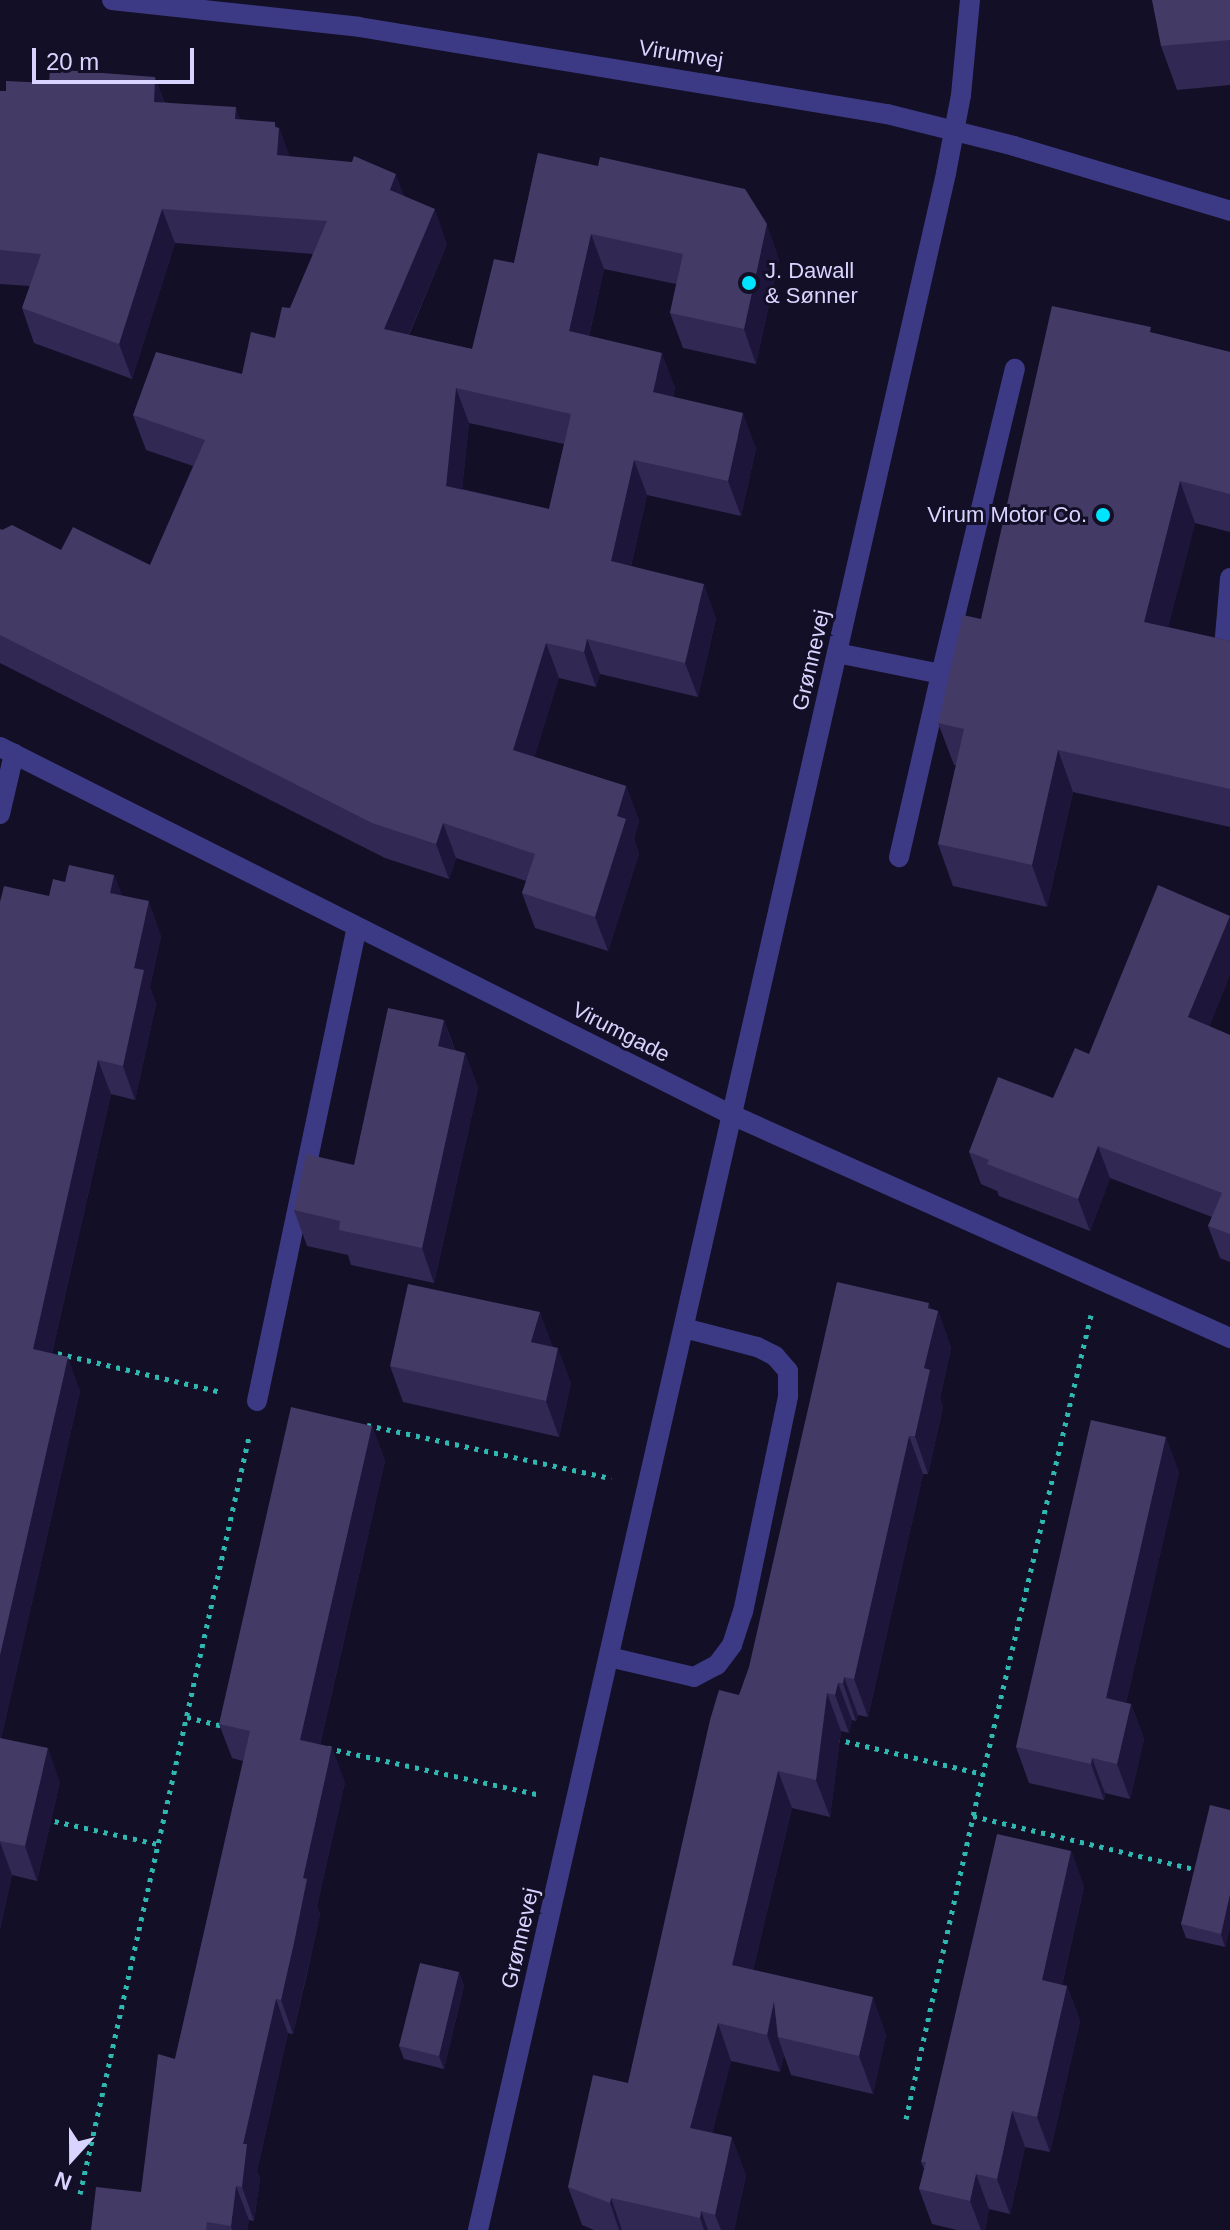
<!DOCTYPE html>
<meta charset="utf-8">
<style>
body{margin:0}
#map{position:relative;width:1230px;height:2230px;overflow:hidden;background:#130f26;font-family:Helvetica,sans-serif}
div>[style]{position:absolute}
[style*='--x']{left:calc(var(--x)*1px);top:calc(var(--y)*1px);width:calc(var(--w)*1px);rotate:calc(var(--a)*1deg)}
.path>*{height:5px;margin-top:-2.5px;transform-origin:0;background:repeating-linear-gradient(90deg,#2fb8b0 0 4px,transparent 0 10px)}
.minor>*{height:20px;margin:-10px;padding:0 10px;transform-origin:10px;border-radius:10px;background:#3d3a85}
.wall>*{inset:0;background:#312854}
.shaded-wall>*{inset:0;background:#1d163a}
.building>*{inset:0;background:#433a66}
.dots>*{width:22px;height:22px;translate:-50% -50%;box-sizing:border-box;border:4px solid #130f26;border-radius:50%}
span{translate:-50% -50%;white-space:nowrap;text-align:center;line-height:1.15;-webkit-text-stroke:6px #130f26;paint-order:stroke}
.street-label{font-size:22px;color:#d9d4ff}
.poi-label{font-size:22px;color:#d9d4ff}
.left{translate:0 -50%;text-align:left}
.right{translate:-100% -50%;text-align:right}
.north{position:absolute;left:32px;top:2118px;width:80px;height:80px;-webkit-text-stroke:6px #130f26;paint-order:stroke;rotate:201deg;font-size:22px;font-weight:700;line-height:32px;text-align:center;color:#d9d4ff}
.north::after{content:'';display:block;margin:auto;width:28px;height:36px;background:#d9d4ff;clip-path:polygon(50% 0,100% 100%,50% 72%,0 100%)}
.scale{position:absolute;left:32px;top:48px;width:162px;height:36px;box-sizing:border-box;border:4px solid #d9d4ff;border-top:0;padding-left:10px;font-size:24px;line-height:28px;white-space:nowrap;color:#d9d4ff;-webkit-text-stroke:6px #130f26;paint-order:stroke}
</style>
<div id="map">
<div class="path">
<div style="--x:1091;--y:1315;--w:515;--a:103.25"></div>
<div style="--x:973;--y:1816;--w:231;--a:13.5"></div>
<div style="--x:48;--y:1351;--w:178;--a:13.3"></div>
<div style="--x:367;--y:1425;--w:250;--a:12.3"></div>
<div style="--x:187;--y:1717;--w:37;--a:14"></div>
<div style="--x:836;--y:1739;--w:151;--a:13.4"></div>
<div style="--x:327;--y:1748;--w:218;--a:12.4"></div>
<div style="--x:45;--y:1819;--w:116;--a:12.5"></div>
<div style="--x:906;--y:2119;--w:310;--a:-77.5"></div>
<div style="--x:80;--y:2194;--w:776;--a:-77.42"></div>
</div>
<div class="minor">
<div style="--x:112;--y:0;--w:248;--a:6.2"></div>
<div style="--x:359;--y:27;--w:535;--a:9.36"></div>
<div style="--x:887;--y:114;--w:131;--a:14.1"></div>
<div style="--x:1014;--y:146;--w:226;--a:16.7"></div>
<div style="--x:1230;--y:578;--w:70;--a:94.9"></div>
<div style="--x:1224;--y:648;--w:8;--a:45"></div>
<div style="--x:837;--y:653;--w:106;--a:11.4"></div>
<div style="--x:941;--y:674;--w:188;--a:102.9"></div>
<div style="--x:941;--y:674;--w:314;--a:-76.4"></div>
<div style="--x:0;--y:747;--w:819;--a:26.69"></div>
<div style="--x:732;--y:1115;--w:546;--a:24.12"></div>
<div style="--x:0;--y:814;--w:62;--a:-76.9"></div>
<div style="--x:257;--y:1401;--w:484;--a:-78.1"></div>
<div style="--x:609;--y:1657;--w:87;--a:13.2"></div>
<div style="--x:694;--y:1677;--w:26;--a:-28"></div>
<div style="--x:717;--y:1665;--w:25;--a:-53"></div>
<div style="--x:732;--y:1645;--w:35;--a:-72"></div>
<div style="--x:743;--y:1612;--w:221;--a:-78.2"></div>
<div style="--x:788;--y:1396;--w:25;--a:-90"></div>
<div style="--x:788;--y:1371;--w:20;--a:-131"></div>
<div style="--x:775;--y:1356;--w:20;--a:-153"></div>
<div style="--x:757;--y:1347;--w:75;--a:-165.4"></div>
<div style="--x:478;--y:2230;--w:2110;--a:-77.18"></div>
<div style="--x:946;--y:173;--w:79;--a:-79.1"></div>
<div style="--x:961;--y:95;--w:95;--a:-84.6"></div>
</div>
<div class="wall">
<div style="clip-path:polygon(1230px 0,1230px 85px,1177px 90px,1161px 46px)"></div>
<div style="clip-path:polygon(evenodd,155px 77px,164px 102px,279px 128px,289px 156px,404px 197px,447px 244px,409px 335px,472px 349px,514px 263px,538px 153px,779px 259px,756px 364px,683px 348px,670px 313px,676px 284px,604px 269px,589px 336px,675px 387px,673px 397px,756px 448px,741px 516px,647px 495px,631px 566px,716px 618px,698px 697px,600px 674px,596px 687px,559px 678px,534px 757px,626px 786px,639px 821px,634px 839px,639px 854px,608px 951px,535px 928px,522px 893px,526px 881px,456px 858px,449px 879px,385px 858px,0 663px,0 529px,61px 550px,150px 565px,193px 466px,146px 450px,133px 415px,242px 374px,275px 338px,290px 308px,313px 254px,175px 243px,132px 379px,34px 343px,22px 308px,30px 286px,0 284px,0 91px,6px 91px,49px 83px,155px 77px,469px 423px,564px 444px,549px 509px,462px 489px,469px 423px)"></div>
<div style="clip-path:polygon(1153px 333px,1230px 352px,1230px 532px,1195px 523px,1168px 627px,1230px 641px,1230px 827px,1073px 792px,1047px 907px,953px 886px,938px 844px,956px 765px,954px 765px,938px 723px,981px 619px)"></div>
<div style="clip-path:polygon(114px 875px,122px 896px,161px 936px,150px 987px,156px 1004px,135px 1100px,111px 1094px,52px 1353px,80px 1391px,1px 1739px,60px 1782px,37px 1881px,12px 1875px,0 1929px,0 902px,49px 896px)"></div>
<div style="clip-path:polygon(444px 1020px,455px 1050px,465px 1053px,478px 1088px,434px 1283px,351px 1265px,348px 1255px,307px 1246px,294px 1210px,354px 1165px)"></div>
<div style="clip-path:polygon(1209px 1026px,1230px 1035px,1230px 1262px,1220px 1258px,1208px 1226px,1212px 1217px,1110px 1178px,1090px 1231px,999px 1196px,997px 1191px,981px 1184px,969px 1152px,1053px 1098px,1089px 1054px)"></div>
<div style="clip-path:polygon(932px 1309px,938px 1311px,951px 1348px,940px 1398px,943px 1407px,928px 1474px,923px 1474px,868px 1717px,858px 1715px,856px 1721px,852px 1720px,849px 1733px,841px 1731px,830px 1817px,792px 1808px,753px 1970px,886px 2034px,873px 2094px,791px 2075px,784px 2055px,780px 2072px,731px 2061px,712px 2133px,746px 2175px,734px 2230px,594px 2230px,582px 2225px,568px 2187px,628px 2083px,739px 1695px)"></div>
<div style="clip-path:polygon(552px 1346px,571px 1383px,559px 1437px,403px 1402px,390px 1366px)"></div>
<div style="clip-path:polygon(372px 1426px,385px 1461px,320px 1745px,345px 1782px,317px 1906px,320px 1914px,306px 1978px,293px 2034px,288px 2033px,257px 2171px,260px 2179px,254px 2221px,249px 2220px,247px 2230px,91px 2230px,141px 2192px,175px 2059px,243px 1761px,232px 1758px,219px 1724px)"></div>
<div style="clip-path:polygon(1179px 1472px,1126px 1703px,1131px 1704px,1144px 1739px,1130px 1799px,1105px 1793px,1104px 1800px,1029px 1783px,1016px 1747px)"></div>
<div style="clip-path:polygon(1230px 1810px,1230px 1927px,1225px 1947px,1186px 1938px,1181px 1924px)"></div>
<div style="clip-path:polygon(1071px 1851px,1084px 1887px,1062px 1985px,1067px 1986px,1080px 2021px,1050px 2152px,1025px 2147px,1010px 2214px,989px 2209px,985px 2230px,957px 2230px,932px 2224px,919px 2189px,924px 2169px,921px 2162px)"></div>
<div style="clip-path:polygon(459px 1972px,464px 1986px,444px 2069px,404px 2059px,399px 2046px)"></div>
</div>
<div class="shaded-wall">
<div style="clip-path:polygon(155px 77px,167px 112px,154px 102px)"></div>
<div style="clip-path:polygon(236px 107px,248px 142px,235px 119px)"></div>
<div style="clip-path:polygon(275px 122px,279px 132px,279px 128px,292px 162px,277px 155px)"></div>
<div style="clip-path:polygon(396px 174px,409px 209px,390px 190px)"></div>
<div style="clip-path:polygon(162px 209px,175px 243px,132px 379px,119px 344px)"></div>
<div style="clip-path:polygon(435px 209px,447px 244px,396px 364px,384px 329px)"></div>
<div style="clip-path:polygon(767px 224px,779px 259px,756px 364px,744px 329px)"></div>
<div style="clip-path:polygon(591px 234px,604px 269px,582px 366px,569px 331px)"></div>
<div style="clip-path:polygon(662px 353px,675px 387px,666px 427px,653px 392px)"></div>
<div style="clip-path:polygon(456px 388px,469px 423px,459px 520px,446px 486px)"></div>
<div style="clip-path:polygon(743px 413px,756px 448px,741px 516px,728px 481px)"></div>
<div style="clip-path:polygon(634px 460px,647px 495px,624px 596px,611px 561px)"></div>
<div style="clip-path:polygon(1180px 481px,1195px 523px,1159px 664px,1144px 622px)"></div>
<div style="clip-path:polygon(704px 584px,716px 618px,698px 697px,685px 663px)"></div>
<div style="clip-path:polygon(587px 639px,600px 674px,596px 687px,584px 652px)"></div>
<div style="clip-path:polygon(546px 643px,559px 678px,526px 785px,513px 750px)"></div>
<div style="clip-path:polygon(1058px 750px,1073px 792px,1047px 907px,1032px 865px)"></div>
<div style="clip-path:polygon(626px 786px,639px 821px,634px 839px,639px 854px,608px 951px,595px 917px,617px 816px)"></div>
<div style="clip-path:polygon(443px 823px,456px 858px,449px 879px,436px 844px)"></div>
<div style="clip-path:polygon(114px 875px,127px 909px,110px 893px)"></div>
<div style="clip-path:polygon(149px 901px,161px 936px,150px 987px,156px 1004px,135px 1100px,123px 1066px,134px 968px)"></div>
<div style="clip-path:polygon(1230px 916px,1230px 976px,1200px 1050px,1188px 1017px)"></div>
<div style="clip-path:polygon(444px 1020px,456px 1055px,438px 1046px)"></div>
<div style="clip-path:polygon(465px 1053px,478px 1088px,434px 1283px,422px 1248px)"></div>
<div style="clip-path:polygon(98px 1060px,111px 1094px,45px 1383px,33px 1349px)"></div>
<div style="clip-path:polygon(1098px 1146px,1110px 1178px,1090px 1231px,1078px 1199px)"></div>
<div style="clip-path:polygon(929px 1303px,936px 1320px,938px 1311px,951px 1348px,940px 1398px,943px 1407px,928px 1474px,915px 1436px,924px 1368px)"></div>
<div style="clip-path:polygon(540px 1312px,553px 1347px,531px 1342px)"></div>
<div style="clip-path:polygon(558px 1348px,571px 1383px,559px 1437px,546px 1401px)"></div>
<div style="clip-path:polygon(68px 1357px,80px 1391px,0 1744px,0 1655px)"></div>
<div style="clip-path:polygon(372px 1426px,385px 1461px,313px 1775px,300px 1740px)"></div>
<div style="clip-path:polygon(909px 1436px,923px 1474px,868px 1717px,854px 1679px)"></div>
<div style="clip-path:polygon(1166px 1437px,1179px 1472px,1119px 1734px,1106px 1698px)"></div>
<div style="clip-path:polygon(844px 1677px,858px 1715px,856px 1721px,843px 1683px)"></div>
<div style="clip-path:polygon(838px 1683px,852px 1720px,849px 1733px,835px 1695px)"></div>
<div style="clip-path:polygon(827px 1693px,841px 1731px,830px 1817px,816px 1780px)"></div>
<div style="clip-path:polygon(1131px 1704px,1144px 1739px,1130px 1799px,1117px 1764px)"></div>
<div style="clip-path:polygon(332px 1747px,345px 1782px,317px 1906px,320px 1914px,293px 2034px,281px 2000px,303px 1878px)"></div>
<div style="clip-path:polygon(48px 1748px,60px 1782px,37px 1881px,25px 1846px)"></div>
<div style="clip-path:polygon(1092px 1758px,1105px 1793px,1104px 1800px,1091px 1764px)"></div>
<div style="clip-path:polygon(778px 1771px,792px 1808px,745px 2003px,732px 1965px)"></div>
<div style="clip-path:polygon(0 1842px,12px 1875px,0 1929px)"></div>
<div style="clip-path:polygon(1071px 1851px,1084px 1887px,1055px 2015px,1042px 1980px)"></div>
<div style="clip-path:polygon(1230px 1894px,1230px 1927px,1225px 1947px,1221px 1934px)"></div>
<div style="clip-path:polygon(459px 1972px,464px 1986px,444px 2069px,439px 2056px)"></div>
<div style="clip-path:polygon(1067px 1986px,1080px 2021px,1050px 2152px,1037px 2117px)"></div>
<div style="clip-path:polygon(873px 1997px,886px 2034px,873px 2094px,859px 2056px)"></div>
<div style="clip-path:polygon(276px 1999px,288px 2033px,257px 2171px,260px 2179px,254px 2221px,242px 2187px,243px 2144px)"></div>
<div style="clip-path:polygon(774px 2001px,778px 2037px,784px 2055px,780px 2072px,767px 2035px)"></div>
<div style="clip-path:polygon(718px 2023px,731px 2061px,704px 2166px,690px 2128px)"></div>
<div style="clip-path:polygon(1012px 2111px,1025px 2147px,1010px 2214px,997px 2179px)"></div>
<div style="clip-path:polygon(732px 2137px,746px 2175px,734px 2230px,721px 2230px,715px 2215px)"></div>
<div style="clip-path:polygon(976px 2174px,989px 2209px,985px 2230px,981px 2230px,970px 2201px)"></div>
<div style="clip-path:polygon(236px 2186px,249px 2220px,247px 2230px,232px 2230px,231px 2226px)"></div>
<div style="clip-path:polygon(611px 2198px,622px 2230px,619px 2230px,610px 2203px)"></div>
<div style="clip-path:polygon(701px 2211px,708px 2230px,704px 2230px,700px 2218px)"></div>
</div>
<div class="building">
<div style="clip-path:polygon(1152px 0,1230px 0,1230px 40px,1161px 46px)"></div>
<div style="clip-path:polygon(evenodd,50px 69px,155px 77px,154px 102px,236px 107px,235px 119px,275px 122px,275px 127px,279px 128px,277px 155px,352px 162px,354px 156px,396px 174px,390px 190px,435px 209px,384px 329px,472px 349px,494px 259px,514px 263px,538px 153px,598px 166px,600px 157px,745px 189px,767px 224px,744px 329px,670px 313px,683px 254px,591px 234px,569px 331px,662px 353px,653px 392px,743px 413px,728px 481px,634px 460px,611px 561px,704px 584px,685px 663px,587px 639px,584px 652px,546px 643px,513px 750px,626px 786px,617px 816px,626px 819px,595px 917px,522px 893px,535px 854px,443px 823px,436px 844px,372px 823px,0 635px,0 529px,2px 530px,12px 525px,61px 550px,73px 527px,150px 565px,205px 440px,133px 415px,156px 352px,242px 374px,251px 332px,275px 338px,282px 307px,290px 308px,327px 221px,162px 209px,119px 344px,22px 308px,41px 254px,0 250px,0 91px,6px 91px,6px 81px,49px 83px,50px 69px,456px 388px,571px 414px,549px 509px,446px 486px,456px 388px)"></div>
<div style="clip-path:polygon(1052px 306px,1151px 327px,1150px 332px,1230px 352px,1230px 494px,1180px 481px,1144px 622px,1230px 641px,1230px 789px,1058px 750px,1032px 865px,938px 844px,964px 729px,938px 723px,963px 615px,981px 619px)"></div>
<div style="clip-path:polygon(69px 865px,114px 875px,110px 893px,149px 901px,134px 968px,144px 970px,123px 1066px,98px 1060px,33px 1349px,68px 1357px,0 1655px,0 902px,4px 886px,49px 896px,53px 879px,65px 882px)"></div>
<div style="clip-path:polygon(1158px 885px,1230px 916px,1188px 1017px,1230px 1035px,1230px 1234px,1208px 1226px,1222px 1193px,1098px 1146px,1078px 1199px,987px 1164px,989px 1160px,969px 1152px,998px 1077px,1053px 1098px,1075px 1048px,1089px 1054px)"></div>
<div style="clip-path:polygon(388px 1008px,444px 1020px,438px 1046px,465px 1053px,422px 1248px,339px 1230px,340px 1221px,294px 1210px,306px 1154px,354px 1165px)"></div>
<div style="clip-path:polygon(837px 1282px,929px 1303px,928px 1308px,938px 1311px,924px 1368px,930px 1370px,915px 1436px,909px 1436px,854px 1679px,844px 1677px,843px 1683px,838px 1683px,835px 1695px,827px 1693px,816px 1780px,778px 1771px,732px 1965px,873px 1997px,859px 2056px,778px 2037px,774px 2001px,767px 2035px,718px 2023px,690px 2128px,732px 2137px,715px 2215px,701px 2211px,700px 2218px,611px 2198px,610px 2203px,568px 2187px,593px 2075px,628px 2083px,710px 1720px,719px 1690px,739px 1695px,749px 1667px)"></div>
<div style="clip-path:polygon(408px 1284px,540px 1312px,531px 1342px,558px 1348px,546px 1401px,390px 1366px)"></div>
<div style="clip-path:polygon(291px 1407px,372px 1426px,300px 1740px,332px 1747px,303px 1878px,307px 1879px,294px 1943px,281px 2000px,276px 1999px,243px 2144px,247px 2144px,242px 2187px,236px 2186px,231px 2226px,207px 2222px,206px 2230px,91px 2230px,96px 2187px,141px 2192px,158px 2054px,175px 2059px,250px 1731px,219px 1724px)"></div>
<div style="clip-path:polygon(1091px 1420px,1166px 1437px,1106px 1698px,1131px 1704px,1117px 1764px,1092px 1758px,1091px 1764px,1016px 1747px)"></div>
<div style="clip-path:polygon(0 1738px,48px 1748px,25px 1846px,0 1841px)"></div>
<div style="clip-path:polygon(1210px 1805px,1230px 1810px,1230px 1894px,1221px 1934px,1181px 1924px)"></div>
<div style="clip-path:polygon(997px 1834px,1071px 1851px,1042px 1980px,1067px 1986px,1037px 2117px,1012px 2111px,997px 2179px,976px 2174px,970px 2201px,919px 2189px,926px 2162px,921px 2162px)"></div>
<div style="clip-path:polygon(420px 1963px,459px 1972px,439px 2056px,399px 2046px)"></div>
</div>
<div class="dots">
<div style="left:749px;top:283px;background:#00e5ff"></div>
<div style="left:1103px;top:515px;background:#00e5ff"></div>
</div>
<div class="street-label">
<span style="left:681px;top:54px;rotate:9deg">Virumvej</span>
<span style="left:811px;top:660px;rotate:-77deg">Grønnevej</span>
<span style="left:621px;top:1032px;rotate:27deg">Virumgade</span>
<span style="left:520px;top:1938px;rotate:-77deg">Grønnevej</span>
</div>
<div class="poi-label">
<span class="left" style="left:765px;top:283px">J. Dawall<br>&amp; Sønner</span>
<span class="right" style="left:1087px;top:515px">Virum Motor Co.</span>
</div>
<div class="north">N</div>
<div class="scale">20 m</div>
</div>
